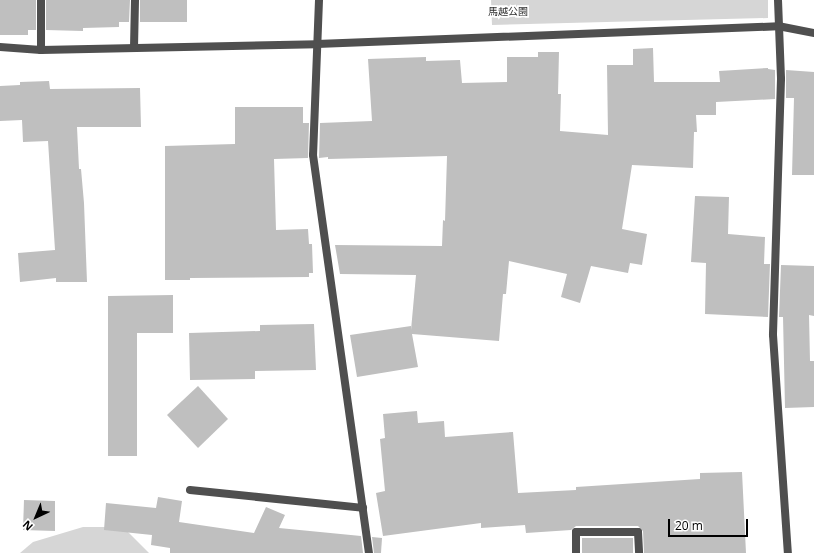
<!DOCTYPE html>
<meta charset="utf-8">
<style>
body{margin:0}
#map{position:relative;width:814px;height:553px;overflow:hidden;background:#fff;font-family:"Open Sans","Noto Sans JP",sans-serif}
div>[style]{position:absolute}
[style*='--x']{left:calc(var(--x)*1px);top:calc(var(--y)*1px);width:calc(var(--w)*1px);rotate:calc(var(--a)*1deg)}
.green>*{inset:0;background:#d6d6d6}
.building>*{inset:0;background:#bfbfbf}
.lane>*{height:8px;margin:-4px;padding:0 4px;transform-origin:4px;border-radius:4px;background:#4f4f4f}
.street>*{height:8px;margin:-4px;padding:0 4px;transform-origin:4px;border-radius:4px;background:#4f4f4f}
span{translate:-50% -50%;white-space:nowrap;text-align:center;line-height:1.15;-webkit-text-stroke:3.5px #fff;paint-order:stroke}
.park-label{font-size:10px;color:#2d2d2d}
.north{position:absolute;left:16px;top:497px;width:40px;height:40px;-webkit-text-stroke:3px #fff;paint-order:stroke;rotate:224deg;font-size:11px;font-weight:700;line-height:16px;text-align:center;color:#000}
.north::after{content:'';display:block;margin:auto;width:14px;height:18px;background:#000;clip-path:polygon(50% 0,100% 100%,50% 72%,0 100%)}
.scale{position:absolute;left:668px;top:519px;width:80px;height:18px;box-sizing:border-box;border:2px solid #000;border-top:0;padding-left:5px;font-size:12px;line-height:14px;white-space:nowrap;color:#000;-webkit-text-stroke:3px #fff;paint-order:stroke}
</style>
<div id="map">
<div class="green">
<div style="clip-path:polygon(491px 0,768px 0,768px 18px,492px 25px)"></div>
<div style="clip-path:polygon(83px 527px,123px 527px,149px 553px,20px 553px,33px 542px)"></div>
</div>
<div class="building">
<div style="clip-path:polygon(0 0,36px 0,36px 30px,28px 30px,28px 35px,0 35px)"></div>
<div style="clip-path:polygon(46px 0,130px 0,129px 22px,119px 22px,119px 27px,83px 28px,83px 31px,46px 30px)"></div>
<div style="clip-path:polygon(140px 0,187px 0,187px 22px,140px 22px)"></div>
<div style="clip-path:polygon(653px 48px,654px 82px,720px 82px,719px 71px,768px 68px,768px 69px,775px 70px,775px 99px,716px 102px,716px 115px,696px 115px,697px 132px,694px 132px,693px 168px,632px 165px,622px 229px,647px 234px,642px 265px,630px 263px,628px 273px,591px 266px,580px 303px,561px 297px,567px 274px,509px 261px,506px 294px,503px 294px,499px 341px,412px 334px,418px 367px,357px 377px,350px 335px,411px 326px,411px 330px,416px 275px,340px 274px,335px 245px,442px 246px,443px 220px,445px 221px,447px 156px,328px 159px,328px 157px,319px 158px,320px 123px,372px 121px,368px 59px,426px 57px,426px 61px,460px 60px,462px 83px,507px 82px,507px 57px,538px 57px,538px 52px,559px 52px,558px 94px,561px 94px,560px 131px,608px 135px,607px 65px,633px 65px,633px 49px)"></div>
<div style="clip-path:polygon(786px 70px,814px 72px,814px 175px,792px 175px,794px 98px,786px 98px)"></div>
<div style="clip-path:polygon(49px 81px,50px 89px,140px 88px,141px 127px,77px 127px,79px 169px,81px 169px,84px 203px,87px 282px,56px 282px,56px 278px,20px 282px,18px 253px,55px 250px,48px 141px,23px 142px,22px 120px,0 121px,0 86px,20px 85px,20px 82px)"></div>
<div style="clip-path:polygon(235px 107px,303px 107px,303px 123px,309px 123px,308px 158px,274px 159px,276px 230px,308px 229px,309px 244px,312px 244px,313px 273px,309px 273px,309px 277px,190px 278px,190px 280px,165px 280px,165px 146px,235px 144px)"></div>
<div style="clip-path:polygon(695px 196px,729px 197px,728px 234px,765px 237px,764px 264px,770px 264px,768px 317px,705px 314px,706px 263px,691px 262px)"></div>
<div style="clip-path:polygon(781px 265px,814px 266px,814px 316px,809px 315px,810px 361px,814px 361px,814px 407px,785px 408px,783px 317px,779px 317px)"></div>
<div style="clip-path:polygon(173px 295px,173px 333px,137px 333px,137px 456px,108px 456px,108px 296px)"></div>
<div style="clip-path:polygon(314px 324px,316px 370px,255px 371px,255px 379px,190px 380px,189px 333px,260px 331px,260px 325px)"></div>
<div style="clip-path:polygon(198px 386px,228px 419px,198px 448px,167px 415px)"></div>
<div style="clip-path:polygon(417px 411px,418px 423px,444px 421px,445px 437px,513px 432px,518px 493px,576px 490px,576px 487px,700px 479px,700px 473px,742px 472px,746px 553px,644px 553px,643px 531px,638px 526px,576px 526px,571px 530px,526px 533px,525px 525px,481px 528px,481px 523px,383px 536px,376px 493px,385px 491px,380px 439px,385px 438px,383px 414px)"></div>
<div style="clip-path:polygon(158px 497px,182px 501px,179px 522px,254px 533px,266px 507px,285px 515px,279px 528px,361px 536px,363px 553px,170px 553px,170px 548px,151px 545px,152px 535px,104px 530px,106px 503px,156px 508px)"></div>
<div style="clip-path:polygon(24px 500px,55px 501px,55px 531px,23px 530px)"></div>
<div style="clip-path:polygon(372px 537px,382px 538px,381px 553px,374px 553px)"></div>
<div style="clip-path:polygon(582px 538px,633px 538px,633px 553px,582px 553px)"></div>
</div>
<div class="lane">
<div style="--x:134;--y:48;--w:48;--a:-88.8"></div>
<div style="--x:41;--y:50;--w:50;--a:-90"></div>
</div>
<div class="street">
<div style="--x:319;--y:0;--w:155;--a:92.2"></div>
<div style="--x:313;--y:155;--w:402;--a:82"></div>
<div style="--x:778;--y:0;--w:79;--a:87.8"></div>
<div style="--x:781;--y:79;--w:256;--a:91.8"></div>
<div style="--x:773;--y:335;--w:219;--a:86.1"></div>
<div style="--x:0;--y:47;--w:41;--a:4.2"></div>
<div style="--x:41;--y:50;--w:276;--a:-1.2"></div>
<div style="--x:317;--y:44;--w:461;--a:-2.2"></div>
<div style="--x:778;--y:26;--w:37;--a:11"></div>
<div style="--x:190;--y:490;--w:174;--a:5.9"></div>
<div style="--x:576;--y:553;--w:21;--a:-90"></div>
<div style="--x:576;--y:532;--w:62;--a:0"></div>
<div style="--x:638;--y:532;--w:21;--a:87"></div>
</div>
<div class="park-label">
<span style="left:508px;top:12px">馬越公園</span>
</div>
<div class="north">N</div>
<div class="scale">20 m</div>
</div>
